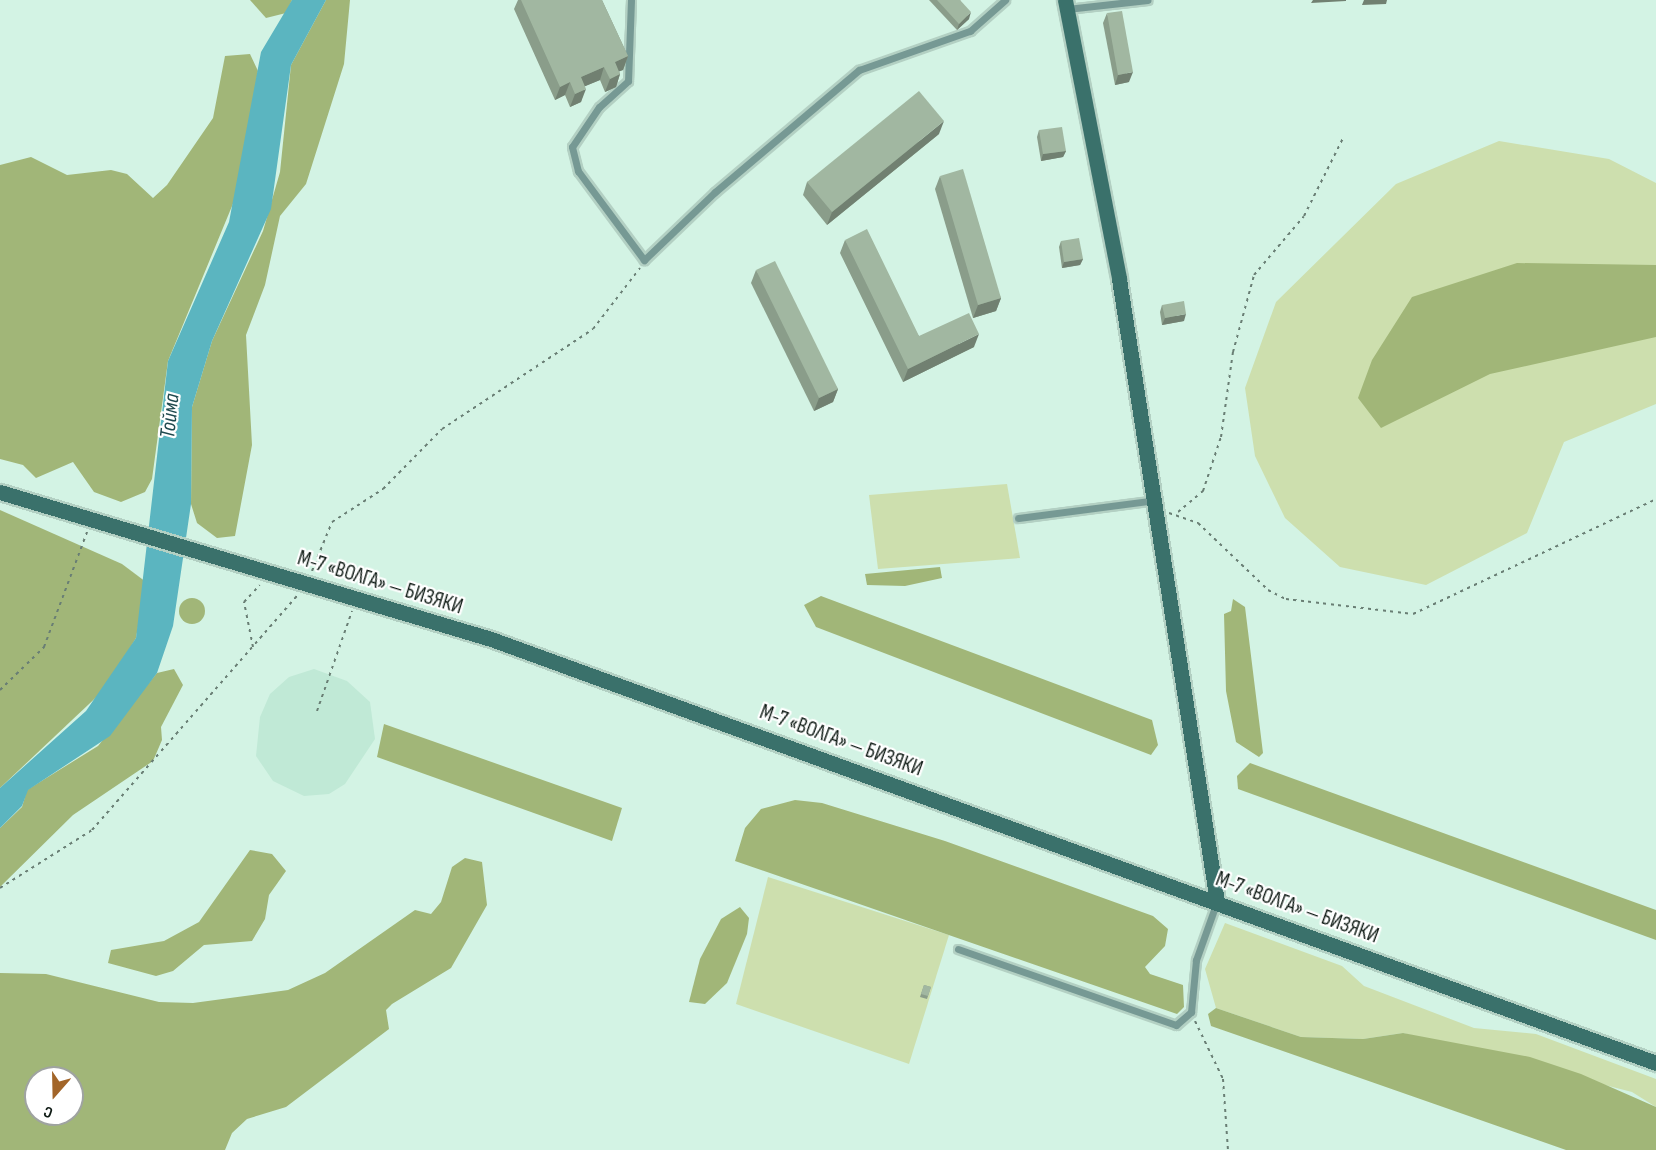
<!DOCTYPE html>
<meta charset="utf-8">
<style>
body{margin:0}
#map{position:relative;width:1656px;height:1150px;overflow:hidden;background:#d3f3e4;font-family:"Sofia Sans Condensed",sans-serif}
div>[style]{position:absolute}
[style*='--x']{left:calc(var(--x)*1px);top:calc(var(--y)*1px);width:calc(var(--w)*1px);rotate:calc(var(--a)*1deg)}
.built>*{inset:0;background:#c0e9d6}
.green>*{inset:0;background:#cddfae}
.forest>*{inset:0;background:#a1b678}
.round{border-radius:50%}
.water>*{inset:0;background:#5bb5c0}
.path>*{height:2px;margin-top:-1px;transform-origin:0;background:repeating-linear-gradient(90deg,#697e74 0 3px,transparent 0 7.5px)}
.roads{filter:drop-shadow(2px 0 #b3d0c3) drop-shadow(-2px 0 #b3d0c3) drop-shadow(0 2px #b3d0c3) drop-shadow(0 -2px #b3d0c3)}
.lane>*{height:7px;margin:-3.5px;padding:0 3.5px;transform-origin:3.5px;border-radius:3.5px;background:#769994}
.secondary>*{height:15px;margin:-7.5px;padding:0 7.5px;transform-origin:7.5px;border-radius:7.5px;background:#3a716b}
.wall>*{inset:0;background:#8a9d8a}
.shaded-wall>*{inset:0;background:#718071}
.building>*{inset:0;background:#a1b7a1}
span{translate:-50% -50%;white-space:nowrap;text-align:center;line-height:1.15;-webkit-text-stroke:4.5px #fff;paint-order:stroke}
.street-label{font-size:21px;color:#0e1a14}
.water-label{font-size:22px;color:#1f494e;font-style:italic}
.north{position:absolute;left:24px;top:1066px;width:60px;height:60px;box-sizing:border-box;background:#fff;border:2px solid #9fa3a1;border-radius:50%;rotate:200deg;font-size:16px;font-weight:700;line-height:24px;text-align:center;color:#0e1a14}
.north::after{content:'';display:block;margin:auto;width:21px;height:27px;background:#a26529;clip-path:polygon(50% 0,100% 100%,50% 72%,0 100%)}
</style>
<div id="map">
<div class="built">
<div style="clip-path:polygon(314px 669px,347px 681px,370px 702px,375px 739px,345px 784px,329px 794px,304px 796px,273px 781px,256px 756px,260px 717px,270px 694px,289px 677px)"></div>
</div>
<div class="green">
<div style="clip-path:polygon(1499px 141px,1609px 159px,1656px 183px,1656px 404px,1564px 442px,1527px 533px,1426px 585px,1340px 567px,1285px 518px,1255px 456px,1245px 388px,1276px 302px,1396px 184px)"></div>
<div style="clip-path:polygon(1007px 484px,1020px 558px,878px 569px,869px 495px)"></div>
<div style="clip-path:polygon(768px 877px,949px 935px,909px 1064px,736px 1004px)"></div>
<div style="clip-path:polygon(1225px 923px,1342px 966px,1364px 986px,1474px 1028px,1536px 1034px,1656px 1079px,1656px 1107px,1632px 1092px,1403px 1033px,1363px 1039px,1301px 1037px,1216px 1008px,1205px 969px)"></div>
</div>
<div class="forest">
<div style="clip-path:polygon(250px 0,292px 0,286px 13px,266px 18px)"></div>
<div style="clip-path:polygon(326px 0,350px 0,344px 64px,306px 184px,280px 216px,265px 285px,246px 335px,252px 445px,235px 536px,217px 538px,197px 523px,191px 504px,192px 407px,212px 341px,263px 231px,280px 172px,291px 65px)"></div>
<div style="clip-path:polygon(250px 54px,258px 71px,237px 194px,168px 361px,152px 479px,145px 492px,121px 502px,94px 492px,73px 462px,36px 478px,23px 465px,0 459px,0 165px,31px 157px,67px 175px,111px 170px,127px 174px,153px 198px,167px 185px,213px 118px,225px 56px)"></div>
<div style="clip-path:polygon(1517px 263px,1656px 265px,1656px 337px,1490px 374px,1381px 428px,1358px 398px,1372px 360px,1412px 297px)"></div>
<div style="clip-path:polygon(0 510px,122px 564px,146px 582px,136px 638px,106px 688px,0 788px)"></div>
<div style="clip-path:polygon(940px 567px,942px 578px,905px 586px,867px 585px,865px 574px)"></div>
<div style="clip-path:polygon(821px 596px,1152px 720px,1158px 745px,1151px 755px,816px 627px,804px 605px)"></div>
<div class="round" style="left:179px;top:598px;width:26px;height:26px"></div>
<div style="clip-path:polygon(1233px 599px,1245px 607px,1263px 753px,1259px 757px,1236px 742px,1226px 691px,1224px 614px,1231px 611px)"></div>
<div style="clip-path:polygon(174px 669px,183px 685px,161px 727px,162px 740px,153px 761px,73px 815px,0 887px,0 828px,22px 807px,27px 790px,98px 746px,157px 673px)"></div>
<div style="clip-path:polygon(384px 724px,622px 808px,612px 841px,377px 757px)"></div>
<div style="clip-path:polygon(1250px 763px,1656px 910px,1656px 940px,1238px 789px,1237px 776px)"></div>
<div style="clip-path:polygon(795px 800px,822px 803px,945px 841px,1153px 916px,1168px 929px,1165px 946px,1145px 967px,1150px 974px,1183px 985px,1184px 1007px,1177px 1014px,735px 861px,745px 828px,761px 809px)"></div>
<div style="clip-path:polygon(250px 850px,272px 854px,286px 871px,269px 895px,265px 919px,252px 941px,204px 945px,173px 971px,156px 976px,108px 963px,111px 950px,164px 941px,199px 922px)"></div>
<div style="clip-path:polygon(evenodd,465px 858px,482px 862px,487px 905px,451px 968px,392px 1004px,386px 1010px,389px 1029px,286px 1107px,247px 1119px,232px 1133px,225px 1150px,0 1150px,0 973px,46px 974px,159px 1002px,193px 1003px,288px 990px,325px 973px,415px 910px,431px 914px,441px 902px,452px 867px,465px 858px,36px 1078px,72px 1078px,72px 1114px,36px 1114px,36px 1078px)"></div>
<div style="clip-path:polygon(740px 907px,749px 918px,747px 934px,727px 983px,705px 1004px,689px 1002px,700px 959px,721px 919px)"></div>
<div style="clip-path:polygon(1216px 1008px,1301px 1037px,1363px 1039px,1403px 1033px,1530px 1057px,1581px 1074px,1656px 1107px,1656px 1150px,1566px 1150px,1211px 1026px,1208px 1014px)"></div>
</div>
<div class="water">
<div style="clip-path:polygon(292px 0,326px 0,291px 65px,271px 209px,212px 341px,192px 407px,191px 504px,173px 626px,157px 673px,110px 736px,28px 790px,22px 806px,0 828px,0 788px,86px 711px,136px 638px,168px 361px,229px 222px,261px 52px)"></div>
</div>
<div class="path">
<div style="--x:1178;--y:512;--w:33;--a:-40"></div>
<div style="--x:1203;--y:491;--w:57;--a:-71.6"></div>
<div style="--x:1221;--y:437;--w:86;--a:-82"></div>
<div style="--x:1233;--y:352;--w:80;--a:-74.7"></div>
<div style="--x:1254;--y:275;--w:77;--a:-49.7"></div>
<div style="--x:1304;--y:216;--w:87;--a:-63.4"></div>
<div style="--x:1169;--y:513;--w:31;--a:19"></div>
<div style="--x:1198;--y:523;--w:97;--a:43.7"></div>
<div style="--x:1268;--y:590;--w:20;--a:27"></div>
<div style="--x:1286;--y:599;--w:128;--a:6.7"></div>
<div style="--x:1413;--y:614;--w:269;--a:-25.3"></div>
<div style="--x:312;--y:571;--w:53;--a:-67.8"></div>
<div style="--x:332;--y:522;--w:61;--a:-32.9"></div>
<div style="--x:383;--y:489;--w:84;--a:-45.5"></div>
<div style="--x:442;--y:429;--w:181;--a:-33.5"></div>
<div style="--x:593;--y:329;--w:77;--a:-52.4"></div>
<div style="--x:253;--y:647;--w:46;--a:-101.3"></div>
<div style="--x:244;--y:602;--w:23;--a:-47"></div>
<div style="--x:0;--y:690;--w:62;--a:-44.3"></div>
<div style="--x:44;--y:647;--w:123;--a:-69.5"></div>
<div style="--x:317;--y:711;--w:106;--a:-70.7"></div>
<div style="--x:0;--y:888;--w:109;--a:-32.2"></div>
<div style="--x:92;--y:830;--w:311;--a:-48.8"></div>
<div style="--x:1195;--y:1021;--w:64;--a:64.2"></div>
<div style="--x:1223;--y:1079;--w:71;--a:86"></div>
</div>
<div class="roads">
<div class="lane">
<div style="--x:631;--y:0;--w:81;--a:92.1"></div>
<div style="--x:628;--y:81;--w:39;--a:138"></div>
<div style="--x:599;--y:107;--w:48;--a:124"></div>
<div style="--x:572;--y:147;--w:25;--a:76"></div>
<div style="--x:578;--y:171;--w:111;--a:53.4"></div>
<div style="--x:644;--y:260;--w:98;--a:-43.8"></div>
<div style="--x:715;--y:192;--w:189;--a:-40.3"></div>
<div style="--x:859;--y:70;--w:118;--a:-19.4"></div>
<div style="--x:970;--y:31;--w:47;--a:-41.5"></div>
<div style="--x:1067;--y:9;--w:81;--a:-6.4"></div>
<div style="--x:1018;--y:518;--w:139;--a:-7.4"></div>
<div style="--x:958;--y:949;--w:231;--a:19.2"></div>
<div style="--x:1176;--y:1025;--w:20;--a:-41"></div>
<div style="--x:1191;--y:1012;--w:52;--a:-84.5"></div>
<div style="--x:1196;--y:960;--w:59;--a:-70.3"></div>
</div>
<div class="secondary">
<div style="--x:1065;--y:0;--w:284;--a:79"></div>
<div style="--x:1119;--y:279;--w:630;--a:81.05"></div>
<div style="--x:0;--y:492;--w:513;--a:16.67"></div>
<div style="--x:491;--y:639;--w:1240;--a:20"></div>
</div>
</div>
<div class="wall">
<div style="clip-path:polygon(518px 0,602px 0,628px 56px,623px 70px,619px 71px,620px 74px,616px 87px,605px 92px,600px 80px,585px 86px,581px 102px,570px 107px,565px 95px,555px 100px,514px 9px)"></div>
<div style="clip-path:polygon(929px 0,960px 0,969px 19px,957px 30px)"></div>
<div style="clip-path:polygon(1107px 13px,1129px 82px,1115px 85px,1103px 23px)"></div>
<div style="clip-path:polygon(1039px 130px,1066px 151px,1063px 157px,1041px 161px,1037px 137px)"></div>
<div style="clip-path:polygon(939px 134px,827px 225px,803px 195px,807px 182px)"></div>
<div style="clip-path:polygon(940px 176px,1001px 298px,996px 311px,973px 318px,935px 189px)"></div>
<div style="clip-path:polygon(845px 240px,919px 336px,974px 347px,903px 382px,840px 253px)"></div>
<div style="clip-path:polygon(1061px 241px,1083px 259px,1080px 265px,1062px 268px,1059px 247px)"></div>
<div style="clip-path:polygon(756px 270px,838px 389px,833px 402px,814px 411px,751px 283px)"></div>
<div style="clip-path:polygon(1162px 305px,1184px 321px,1162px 325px,1160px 312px)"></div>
<div style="clip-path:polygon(924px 985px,931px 987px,927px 999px,920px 997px)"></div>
</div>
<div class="shaded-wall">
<div style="clip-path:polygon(1313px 0,1346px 0,1346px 1px,1311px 3px)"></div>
<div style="clip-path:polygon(1364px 0,1387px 0,1386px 4px,1362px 5px)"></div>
<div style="clip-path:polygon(971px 12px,969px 19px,957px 30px,959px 24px)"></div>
<div style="clip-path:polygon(628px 56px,623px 70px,610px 75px,615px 62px)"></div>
<div style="clip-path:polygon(604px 67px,600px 80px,576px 90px,581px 77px)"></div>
<div style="clip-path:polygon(1133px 72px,1129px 82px,1115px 85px,1118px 75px)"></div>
<div style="clip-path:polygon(620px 74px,616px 87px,605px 92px,610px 79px)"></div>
<div style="clip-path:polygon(570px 82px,565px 95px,555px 100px,560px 87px)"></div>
<div style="clip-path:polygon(586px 89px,581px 102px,570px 107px,575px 94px)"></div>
<div style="clip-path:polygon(944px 121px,939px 134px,827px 225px,832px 212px)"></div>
<div style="clip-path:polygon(1066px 151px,1063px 157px,1041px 161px,1043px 154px)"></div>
<div style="clip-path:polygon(1083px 259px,1080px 265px,1062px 268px,1064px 262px)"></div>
<div style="clip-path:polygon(1001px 298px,996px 311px,973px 318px,978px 305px)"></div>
<div style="clip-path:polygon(1186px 314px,1184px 321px,1162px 325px,1165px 318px)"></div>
<div style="clip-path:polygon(979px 334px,974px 347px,903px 382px,908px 369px)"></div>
<div style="clip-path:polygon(838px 389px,833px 402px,814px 411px,819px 398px)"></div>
</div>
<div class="building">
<div style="clip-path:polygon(521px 0,602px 0,628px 56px,615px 62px,620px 74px,610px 79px,604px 67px,581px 77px,586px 89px,575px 94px,570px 82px,560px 87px)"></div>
<div style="clip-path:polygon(937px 0,960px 0,971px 12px,959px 24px)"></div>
<div style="clip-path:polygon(1122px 11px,1133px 72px,1118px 75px,1107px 13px)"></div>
<div style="clip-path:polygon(919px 91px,944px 121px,832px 212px,807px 182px)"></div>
<div style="clip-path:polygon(1062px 127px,1066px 151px,1043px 154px,1039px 130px)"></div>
<div style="clip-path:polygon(963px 169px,1001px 298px,978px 305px,940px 176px)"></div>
<div style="clip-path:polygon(867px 229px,919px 336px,969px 313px,979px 334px,908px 369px,845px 240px)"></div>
<div style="clip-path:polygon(1079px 238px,1083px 259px,1064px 262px,1061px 241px)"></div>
<div style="clip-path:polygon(775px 261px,838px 389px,819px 398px,756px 270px)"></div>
<div style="clip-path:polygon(1184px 301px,1186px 314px,1165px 318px,1162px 305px)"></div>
<div style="clip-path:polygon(924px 985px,931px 987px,928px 996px,921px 994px)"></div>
</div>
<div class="street-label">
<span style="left:380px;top:583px;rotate:17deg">М-7 «ВОЛГА» — БИЗЯКИ</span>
<span style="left:841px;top:741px;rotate:20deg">М-7 «ВОЛГА» — БИЗЯКИ</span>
<span style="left:1297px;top:908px;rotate:20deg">М-7 «ВОЛГА» — БИЗЯКИ</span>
</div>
<div class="water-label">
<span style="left:170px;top:416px;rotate:-84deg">Тойма</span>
</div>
<div class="north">С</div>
</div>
